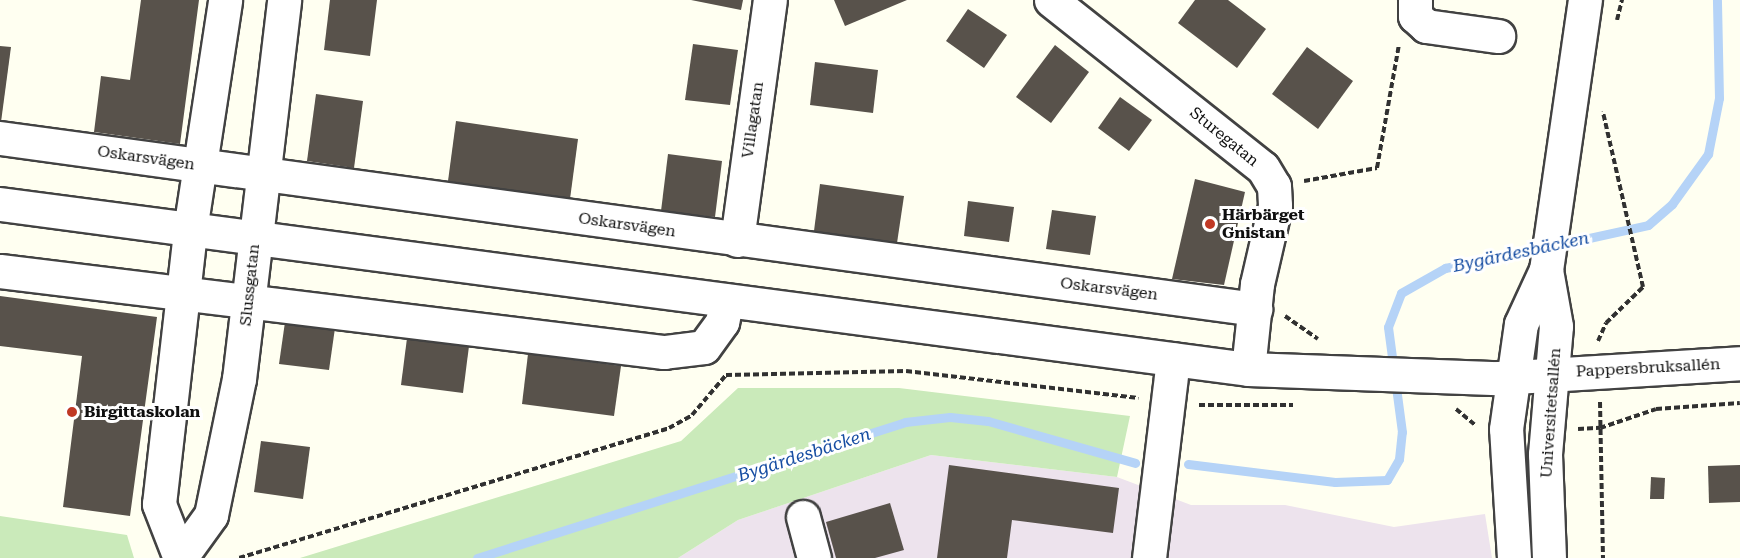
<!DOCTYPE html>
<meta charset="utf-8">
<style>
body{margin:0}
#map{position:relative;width:1740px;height:558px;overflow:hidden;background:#fffff1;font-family:"Roboto Serif",serif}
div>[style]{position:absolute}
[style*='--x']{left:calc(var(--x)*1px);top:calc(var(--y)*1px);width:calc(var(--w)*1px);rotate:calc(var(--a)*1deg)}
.industrial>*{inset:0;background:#ede3ed}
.green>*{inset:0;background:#caeaba}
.stream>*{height:9px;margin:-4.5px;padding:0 4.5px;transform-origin:4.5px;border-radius:4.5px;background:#b5d3f7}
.building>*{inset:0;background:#58524b}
.path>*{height:4px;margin-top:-2px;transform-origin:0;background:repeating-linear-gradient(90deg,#313131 0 6px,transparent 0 9px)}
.roads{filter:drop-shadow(2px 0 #424242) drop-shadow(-2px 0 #424242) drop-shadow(0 2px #424242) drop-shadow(0 -2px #424242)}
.minor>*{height:33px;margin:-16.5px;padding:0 16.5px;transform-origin:16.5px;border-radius:16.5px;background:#fff}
.dots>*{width:16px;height:16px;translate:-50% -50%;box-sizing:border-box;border:3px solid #fff;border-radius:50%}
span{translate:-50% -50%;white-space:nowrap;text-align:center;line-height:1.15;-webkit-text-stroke:6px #fff;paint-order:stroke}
.street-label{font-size:16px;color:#0f0f0f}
.poi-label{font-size:16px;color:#0f0f0f;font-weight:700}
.left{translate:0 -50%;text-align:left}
.water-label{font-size:18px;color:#164da2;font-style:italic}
</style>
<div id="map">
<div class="industrial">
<div style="clip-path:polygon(931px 455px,1117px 477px,1191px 505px,1285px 505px,1394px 527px,1485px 514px,1492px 558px,678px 558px,738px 520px)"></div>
</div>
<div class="green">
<div style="clip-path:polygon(738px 388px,899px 388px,1130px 416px,1117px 477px,931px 455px,738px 520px,678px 558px,300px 558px,681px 441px)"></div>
<div style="clip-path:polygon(0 516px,127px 535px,134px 558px,0 558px)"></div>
</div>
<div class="stream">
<div style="--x:1557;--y:245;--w:93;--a:-12.4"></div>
<div style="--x:1648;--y:225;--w:32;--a:-41"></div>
<div style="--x:1672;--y:204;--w:62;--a:-54.2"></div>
<div style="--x:1708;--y:154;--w:57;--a:-78.9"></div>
<div style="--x:1719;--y:98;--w:98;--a:-91.2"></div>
<div style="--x:1188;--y:464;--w:148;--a:7"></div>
<div style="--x:1335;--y:482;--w:52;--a:-2.2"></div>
<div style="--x:1387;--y:480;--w:24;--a:-60"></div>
<div style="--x:1399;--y:459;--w:27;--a:-84"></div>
<div style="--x:1402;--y:432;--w:106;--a:-97.6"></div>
<div style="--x:1388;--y:327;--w:36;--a:-69"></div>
<div style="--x:1401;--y:293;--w:51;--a:-29.6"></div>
<div style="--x:1445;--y:268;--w:100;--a:-11.5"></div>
<div style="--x:477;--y:558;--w:449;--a:-17.6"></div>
<div style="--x:905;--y:422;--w:45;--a:-6.3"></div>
<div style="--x:950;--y:417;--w:38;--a:6"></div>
<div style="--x:988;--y:421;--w:153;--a:15.9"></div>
</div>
<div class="building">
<div style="clip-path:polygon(141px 0,199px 0,180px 144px,94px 132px,101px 76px,130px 80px)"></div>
<div style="clip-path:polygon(330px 0,377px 0,370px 56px,324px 50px)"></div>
<div style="clip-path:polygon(691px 0,743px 0,741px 10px)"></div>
<div style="clip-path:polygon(834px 0,907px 0,845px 26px)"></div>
<div style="clip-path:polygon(1195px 0,1228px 0,1266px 29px,1237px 68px,1178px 23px)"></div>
<div style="clip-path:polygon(968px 9px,1007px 35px,984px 68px,946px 41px)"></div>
<div style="clip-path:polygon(693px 44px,738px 50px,730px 105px,685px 100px)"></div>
<div style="clip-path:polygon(1055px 45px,1089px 72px,1051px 123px,1016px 97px)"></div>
<div style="clip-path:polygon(0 46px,11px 47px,1px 122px,0 122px)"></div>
<div style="clip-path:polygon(1307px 47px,1353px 81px,1318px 129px,1272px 94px)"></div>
<div style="clip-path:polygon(815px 62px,878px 70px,873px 113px,810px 105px)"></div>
<div style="clip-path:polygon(316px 94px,363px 101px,354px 168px,307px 161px)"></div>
<div style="clip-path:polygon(1120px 97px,1152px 120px,1129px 151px,1098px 128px)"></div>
<div style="clip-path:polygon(456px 121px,578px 139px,570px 199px,448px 181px)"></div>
<div style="clip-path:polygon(668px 154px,722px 161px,715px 217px,661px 211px)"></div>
<div style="clip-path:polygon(1195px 179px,1245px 192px,1224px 285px,1172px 279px)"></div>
<div style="clip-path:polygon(820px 184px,904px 196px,897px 243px,814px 231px)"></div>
<div style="clip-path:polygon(968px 201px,1014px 207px,1009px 242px,964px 236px)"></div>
<div style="clip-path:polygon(1052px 210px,1096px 216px,1090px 255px,1046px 249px)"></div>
<div style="clip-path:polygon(0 296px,157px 317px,130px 516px,63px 507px,82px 356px,0 346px)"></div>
<div style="clip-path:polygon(285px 322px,335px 328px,329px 370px,279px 364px)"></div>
<div style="clip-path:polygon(407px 338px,469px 346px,463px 393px,401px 385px)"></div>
<div style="clip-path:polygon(528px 354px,621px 366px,614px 416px,522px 404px)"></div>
<div style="clip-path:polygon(261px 441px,310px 447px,303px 499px,254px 492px)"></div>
<div style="clip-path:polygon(949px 465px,1119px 488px,1113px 533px,1012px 520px,1007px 558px,937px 558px)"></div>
<div style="clip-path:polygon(1740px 465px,1740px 502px,1709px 503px,1708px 466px)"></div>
<div style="clip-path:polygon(1651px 477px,1665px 478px,1664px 499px,1650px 499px)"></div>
<div style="clip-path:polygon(890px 503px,904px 550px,875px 558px,836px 558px,826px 522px)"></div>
</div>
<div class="path">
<div style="--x:1617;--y:20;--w:21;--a:-76"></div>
<div style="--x:1304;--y:181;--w:74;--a:-10.1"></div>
<div style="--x:1377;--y:168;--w:125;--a:-79.9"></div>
<div style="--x:1285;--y:316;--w:40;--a:34.9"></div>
<div style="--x:1598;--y:341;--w:20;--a:-66"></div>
<div style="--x:1606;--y:323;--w:52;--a:-44.2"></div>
<div style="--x:1643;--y:287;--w:180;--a:-102.9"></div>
<div style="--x:1600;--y:402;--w:156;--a:88.9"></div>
<div style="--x:1199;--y:405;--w:94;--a:0"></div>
<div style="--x:1456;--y:409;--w:25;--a:40"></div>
<div style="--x:1578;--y:429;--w:22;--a:-3"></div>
<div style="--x:1600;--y:428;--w:59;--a:-18.7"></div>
<div style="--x:1656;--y:409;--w:84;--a:-4.1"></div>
<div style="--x:239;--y:558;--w:449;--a:-16.8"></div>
<div style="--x:669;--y:428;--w:26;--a:-29"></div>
<div style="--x:692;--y:415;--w:52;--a:-49.6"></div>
<div style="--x:726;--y:375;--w:180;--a:-1.3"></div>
<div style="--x:906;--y:371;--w:234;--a:6.6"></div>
</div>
<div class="roads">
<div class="minor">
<div style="--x:1051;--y:0;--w:270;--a:38.4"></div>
<div style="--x:1263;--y:168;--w:21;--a:59"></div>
<div style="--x:1274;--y:186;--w:20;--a:87"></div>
<div style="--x:1275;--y:206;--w:80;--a:103"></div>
<div style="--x:1257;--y:284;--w:85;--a:96"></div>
<div style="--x:1415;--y:0;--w:16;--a:90"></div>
<div style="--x:1415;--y:16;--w:15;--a:42"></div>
<div style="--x:1426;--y:26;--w:73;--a:7.9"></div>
<div style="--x:0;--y:138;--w:1267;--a:7.76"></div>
<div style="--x:0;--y:204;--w:1259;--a:7.53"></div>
<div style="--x:1248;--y:369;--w:250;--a:2.1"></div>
<div style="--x:1498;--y:378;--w:242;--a:-3.5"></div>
<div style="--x:737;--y:240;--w:242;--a:-82.2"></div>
<div style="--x:0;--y:271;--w:669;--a:6.96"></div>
<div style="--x:664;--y:352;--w:40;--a:-7.1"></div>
<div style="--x:704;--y:347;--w:31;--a:-54"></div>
<div style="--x:722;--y:322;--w:22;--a:-77"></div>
<div style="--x:803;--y:517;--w:42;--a:75"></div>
<div style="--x:180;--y:558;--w:53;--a:-54.2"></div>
<div style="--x:211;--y:515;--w:139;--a:-78.4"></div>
<div style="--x:239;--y:379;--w:382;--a:-83.2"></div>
<div style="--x:180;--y:558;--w:58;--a:-111.3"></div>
<div style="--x:159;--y:504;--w:276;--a:-83.5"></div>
<div style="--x:190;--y:230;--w:233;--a:-81.3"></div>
<div style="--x:1149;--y:558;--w:200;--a:-83.1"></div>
<div style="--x:1514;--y:558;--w:129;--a:-93.5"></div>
<div style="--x:1506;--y:429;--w:106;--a:-81.9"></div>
<div style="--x:1521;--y:324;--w:60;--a:-65.2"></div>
<div style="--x:1549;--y:558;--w:104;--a:-92.2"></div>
<div style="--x:1545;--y:454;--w:128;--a:-85.1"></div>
<div style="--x:1556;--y:326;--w:57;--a:-100.1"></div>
<div style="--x:1546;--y:270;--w:273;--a:-81.8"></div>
</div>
</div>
<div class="dots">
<div style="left:1210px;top:224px;background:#c03925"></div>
<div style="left:72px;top:412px;background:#c03925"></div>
</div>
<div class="street-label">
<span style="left:753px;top:120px;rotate:-82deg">Villagatan</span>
<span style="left:1224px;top:137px;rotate:39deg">Sturegatan</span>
<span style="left:146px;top:158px;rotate:8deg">Oskarsvägen</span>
<span style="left:627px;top:225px;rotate:8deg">Oskarsvägen</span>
<span style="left:250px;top:285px;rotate:-84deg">Slussgatan</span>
<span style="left:1109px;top:289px;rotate:7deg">Oskarsvägen</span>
<span style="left:1648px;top:368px;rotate:-3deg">Pappersbruksallén</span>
<span style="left:1551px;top:413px;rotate:-86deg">Universitetsallén</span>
</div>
<div class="poi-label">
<span class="left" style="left:1222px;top:224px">Härbärget<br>Gnistan</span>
<span class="left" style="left:84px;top:412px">Birgittaskolan</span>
</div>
<div class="water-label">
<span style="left:1521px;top:252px;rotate:-12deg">Bygärdesbäcken</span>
<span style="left:804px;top:455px;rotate:-18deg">Bygärdesbäcken</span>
</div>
</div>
